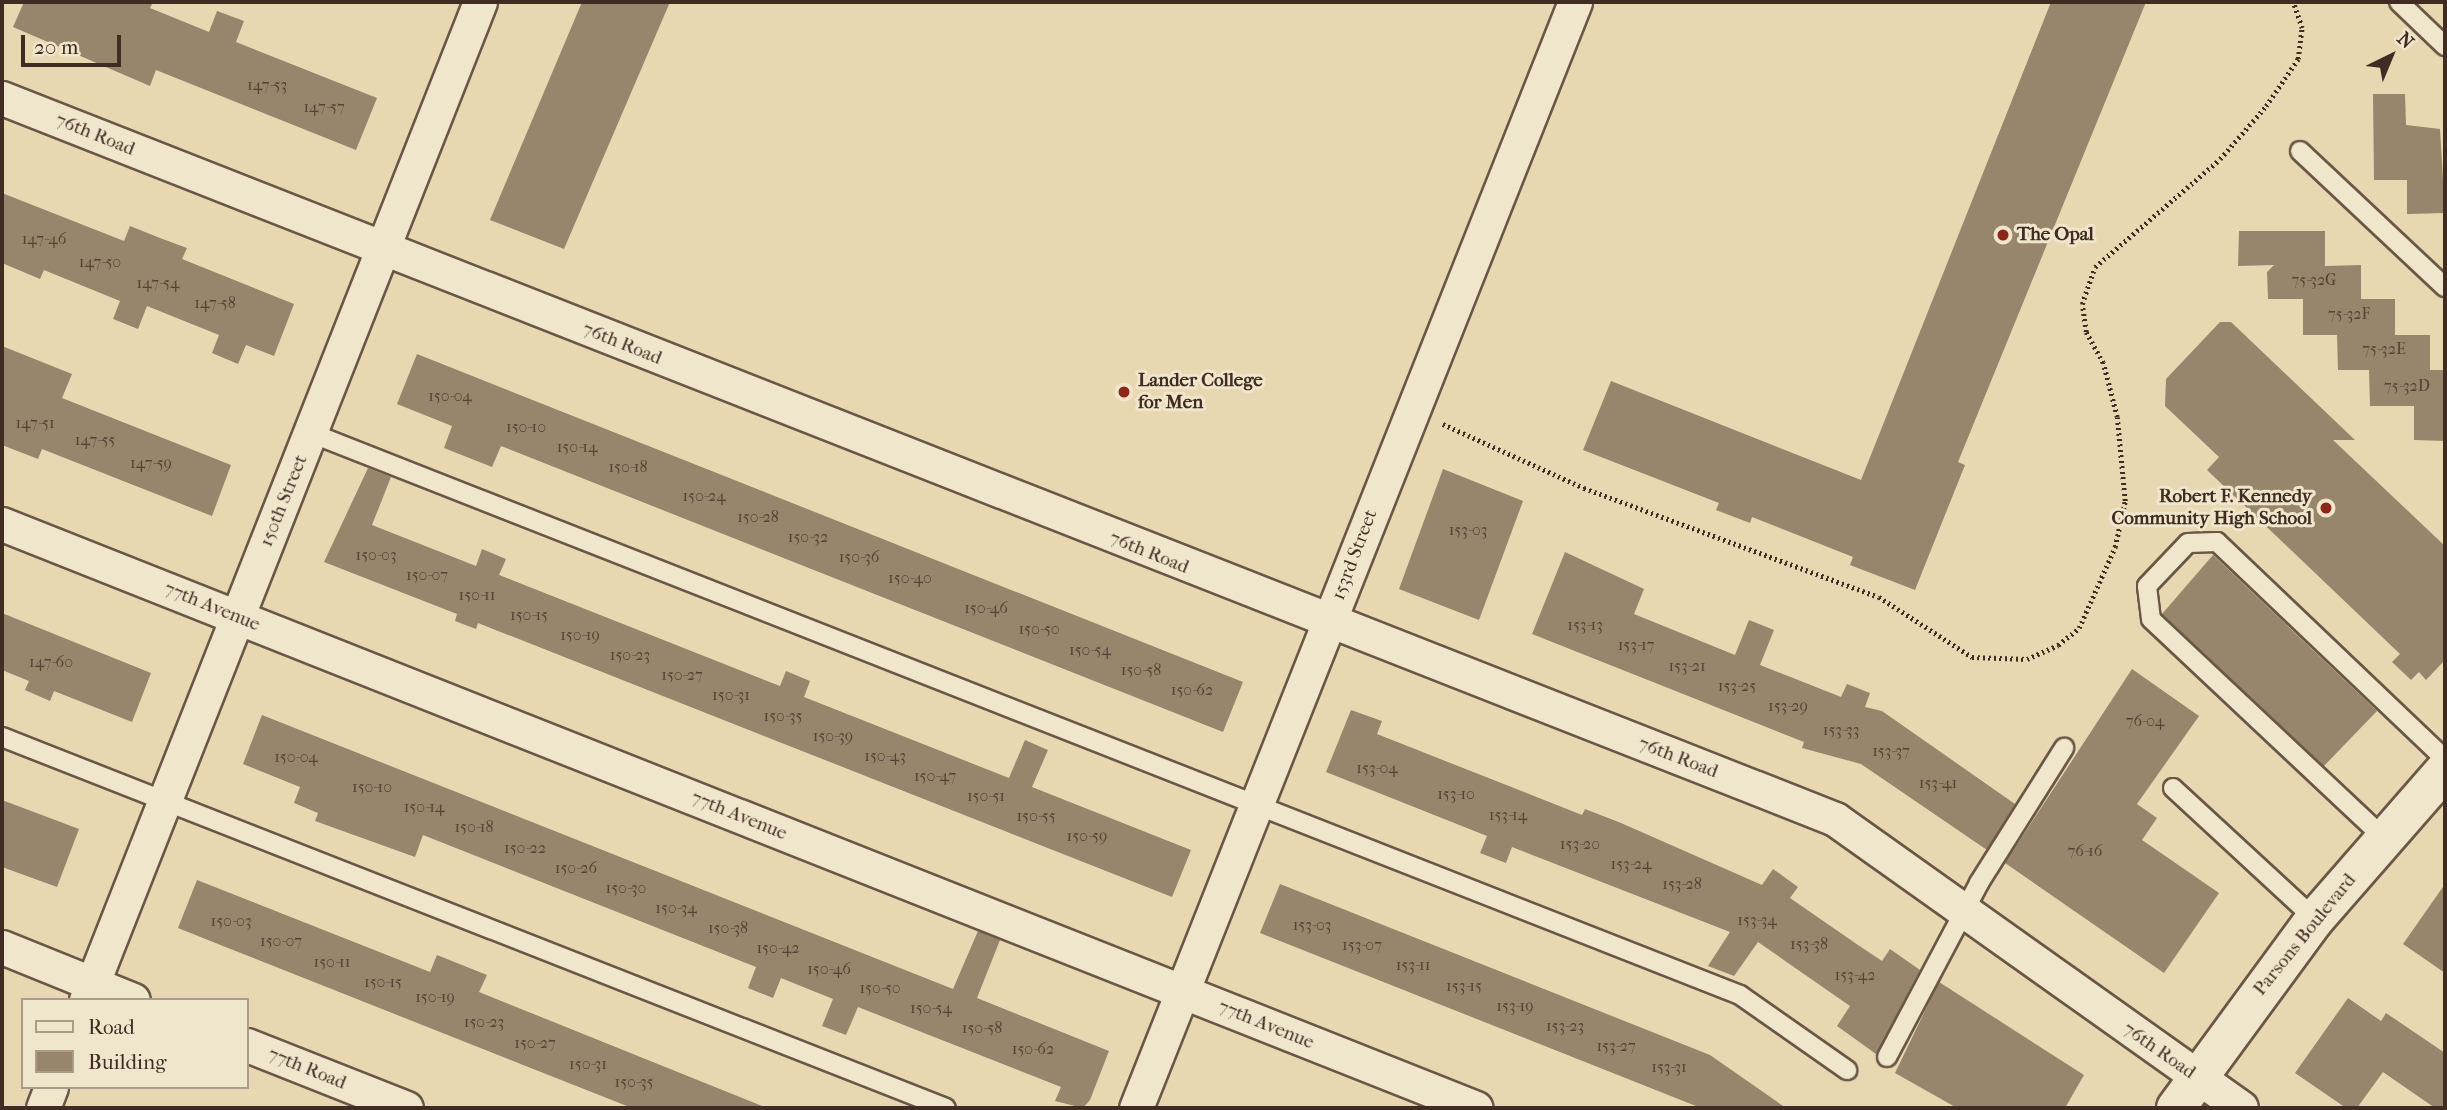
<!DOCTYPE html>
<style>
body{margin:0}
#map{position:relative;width:2447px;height:1110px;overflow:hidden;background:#e8d8b1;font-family:"IM FELL French Canon",serif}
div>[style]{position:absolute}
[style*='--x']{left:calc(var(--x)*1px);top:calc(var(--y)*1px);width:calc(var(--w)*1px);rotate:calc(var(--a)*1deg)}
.building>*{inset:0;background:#97856c}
.path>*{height:4.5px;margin-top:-2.25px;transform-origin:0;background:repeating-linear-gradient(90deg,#402c22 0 2px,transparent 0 5.5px)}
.roads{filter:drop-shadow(2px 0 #6a5746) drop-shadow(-2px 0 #6a5746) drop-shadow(0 2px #6a5746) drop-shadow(0 -2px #6a5746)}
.service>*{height:18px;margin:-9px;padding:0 9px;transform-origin:9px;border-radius:9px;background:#f0e6cc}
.minor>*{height:33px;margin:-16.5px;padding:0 16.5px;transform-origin:16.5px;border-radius:16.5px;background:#f0e6cc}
.secondary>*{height:38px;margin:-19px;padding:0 19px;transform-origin:19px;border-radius:19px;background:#f0e6cc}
.dots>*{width:19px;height:19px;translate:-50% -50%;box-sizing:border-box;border:4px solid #f0e6cc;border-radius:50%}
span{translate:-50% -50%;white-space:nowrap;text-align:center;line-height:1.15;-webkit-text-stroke:6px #f0e6cc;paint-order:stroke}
.number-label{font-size:16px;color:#564234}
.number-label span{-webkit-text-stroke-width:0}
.street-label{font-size:19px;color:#402c22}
.poi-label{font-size:19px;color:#402c22;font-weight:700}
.left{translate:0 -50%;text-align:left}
.right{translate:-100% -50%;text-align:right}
.frame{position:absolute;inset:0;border:4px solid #402c22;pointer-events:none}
.legend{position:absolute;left:21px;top:998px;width:228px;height:91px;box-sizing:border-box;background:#f0e6cc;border:2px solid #aa9c88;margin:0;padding:9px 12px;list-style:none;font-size:21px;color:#402c22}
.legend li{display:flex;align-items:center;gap:14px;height:35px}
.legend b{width:35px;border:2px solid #aa9c88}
.north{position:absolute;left:2356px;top:21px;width:70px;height:70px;-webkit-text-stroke:5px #f0e6cc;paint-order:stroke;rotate:43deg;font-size:19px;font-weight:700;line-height:28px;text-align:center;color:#402c22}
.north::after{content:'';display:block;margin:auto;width:24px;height:32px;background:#402c22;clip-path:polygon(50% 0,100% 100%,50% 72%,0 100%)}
.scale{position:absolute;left:21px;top:35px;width:100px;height:32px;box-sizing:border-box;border:4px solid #402c22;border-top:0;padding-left:9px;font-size:21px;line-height:24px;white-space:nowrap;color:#402c22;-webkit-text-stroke:5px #f0e6cc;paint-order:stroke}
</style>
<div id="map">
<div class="building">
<div style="clip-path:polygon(24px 2px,153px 2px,150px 8px,209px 32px,217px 11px,244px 21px,236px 42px,377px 98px,356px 150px,156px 70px,150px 86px,13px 27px)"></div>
<div style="clip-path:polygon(582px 2px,670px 2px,564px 249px,490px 220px)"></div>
<div style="clip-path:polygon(2051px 2px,2146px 2px,1958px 462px,1965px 465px,1915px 590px,1850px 565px,1853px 557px,1752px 517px,1750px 523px,1716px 510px,1719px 503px,1583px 450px,1611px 381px,1861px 480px)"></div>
<div style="clip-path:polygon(2373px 94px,2405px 94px,2406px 125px,2440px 129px,2445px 213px,2407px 214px,2407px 180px,2374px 180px)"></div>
<div style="clip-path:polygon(2px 193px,124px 241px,130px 226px,160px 238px,187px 248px,182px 259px,294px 304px,274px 356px,246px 345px,238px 364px,212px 353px,219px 335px,147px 306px,138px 329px,113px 319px,120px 301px,44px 270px,40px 279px,2px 263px)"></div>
<div style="clip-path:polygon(2239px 231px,2325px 231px,2325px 266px,2361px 265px,2361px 299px,2395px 299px,2395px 335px,2430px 335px,2430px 370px,2445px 370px,2445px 441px,2414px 440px,2414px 406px,2370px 406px,2369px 370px,2338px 370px,2337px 335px,2303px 335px,2303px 299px,2268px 299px,2267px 272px,2274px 265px,2238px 266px)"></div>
<div style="clip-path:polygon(2220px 322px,2231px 322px,2355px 440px,2333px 440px,2445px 546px,2445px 660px,2426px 680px,2419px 672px,2411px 680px,2392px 662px,2400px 654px,2207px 470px,2219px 457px,2165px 406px,2166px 379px)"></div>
<div style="clip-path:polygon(2px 346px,72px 374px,62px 398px,231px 465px,212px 516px,42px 449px,38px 459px,2px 445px)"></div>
<div style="clip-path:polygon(417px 354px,1243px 682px,1223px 732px,501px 446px,492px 467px,444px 448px,452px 426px,397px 404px)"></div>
<div style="clip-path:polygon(368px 468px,391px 477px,372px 525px,476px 566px,482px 549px,506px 559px,499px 575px,780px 686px,786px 671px,810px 681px,804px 697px,1009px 778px,1025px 740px,1048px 750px,1032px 787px,1191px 850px,1172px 897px,478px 623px,476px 629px,455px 621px,457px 614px,324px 562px)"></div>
<div style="clip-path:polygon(1443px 469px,1523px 501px,1479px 620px,1399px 589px)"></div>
<div style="clip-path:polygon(1565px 552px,1644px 589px,1634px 614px,1735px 655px,1749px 620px,1774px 630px,1760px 665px,1841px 697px,1847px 684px,1870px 693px,1865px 707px,1882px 711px,2015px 804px,1987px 850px,1861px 764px,1802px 748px,1804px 742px,1532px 634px)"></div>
<div style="clip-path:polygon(2213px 555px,2377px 711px,2324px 766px,2162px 614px)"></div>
<div style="clip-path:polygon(2px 613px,151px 673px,132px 722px,54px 691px,50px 701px,25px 690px,29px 681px,2px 670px)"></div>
<div style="clip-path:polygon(2132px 669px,2199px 716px,2137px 804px,2157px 818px,2142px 840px,2219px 893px,2164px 973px,2005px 863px)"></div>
<div style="clip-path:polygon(1351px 710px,1382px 721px,1377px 734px,1582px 815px,1585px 809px,1621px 823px,1762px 885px,1773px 869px,1798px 887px,1790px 898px,1858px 945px,1882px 961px,1890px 949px,1920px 970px,1876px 1054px,1837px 1026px,1850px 1006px,1758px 942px,1734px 976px,1708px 966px,1730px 932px,1512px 847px,1506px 863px,1480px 853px,1487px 836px,1326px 772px)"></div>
<div style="clip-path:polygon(262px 715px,953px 989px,978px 931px,1000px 940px,977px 998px,1109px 1051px,1090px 1100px,1083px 1108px,1055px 1101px,1061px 1087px,858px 1007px,846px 1035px,822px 1026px,833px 999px,781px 978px,773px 998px,748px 988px,756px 967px,423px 835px,415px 857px,315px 821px,318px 813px,294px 803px,300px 787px,243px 764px)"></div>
<div style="clip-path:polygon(2px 800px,79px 829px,57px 887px,2px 867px)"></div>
<div style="clip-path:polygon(197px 880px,430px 972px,437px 955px,487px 975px,479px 992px,767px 1108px,632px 1108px,233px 950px,178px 928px)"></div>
<div style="clip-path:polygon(1280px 884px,1710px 1055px,1786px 1108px,1701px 1108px,1260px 933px)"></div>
<div style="clip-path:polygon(2445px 884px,2445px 973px,2403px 944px)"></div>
<div style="clip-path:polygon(1939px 982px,2084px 1075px,2065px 1108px,1957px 1108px,1895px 1073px)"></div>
<div style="clip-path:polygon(2348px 998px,2381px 1021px,2386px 1013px,2445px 1053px,2445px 1108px,2435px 1108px,2383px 1072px,2357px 1108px,2346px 1108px,2295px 1073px)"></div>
</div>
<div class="path">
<div style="--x:1443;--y:424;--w:155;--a:24.4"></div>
<div style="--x:1584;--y:488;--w:314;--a:20.3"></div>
<div style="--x:1879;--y:597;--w:111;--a:32.8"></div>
<div style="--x:1972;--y:657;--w:55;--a:2.1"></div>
<div style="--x:2027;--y:659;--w:34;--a:-24"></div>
<div style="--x:2058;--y:645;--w:27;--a:-39"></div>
<div style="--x:2079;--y:628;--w:89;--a:-66"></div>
<div style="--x:2115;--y:547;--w:47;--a:-77.7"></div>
<div style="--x:2125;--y:501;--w:84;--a:-95.4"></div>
<div style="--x:2117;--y:417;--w:56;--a:-104.5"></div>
<div style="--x:2103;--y:363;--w:35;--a:-119"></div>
<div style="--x:2086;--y:332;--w:28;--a:-98"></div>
<div style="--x:2082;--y:304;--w:39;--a:-71"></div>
<div style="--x:2095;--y:267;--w:165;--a:-40.8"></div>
<div style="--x:2220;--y:159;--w:70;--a:-49"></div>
<div style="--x:2266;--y:106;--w:57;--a:-55.8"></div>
<div style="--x:2298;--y:59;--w:31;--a:-83"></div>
<div style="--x:2302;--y:28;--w:28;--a:-109"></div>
</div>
<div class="roads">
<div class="service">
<div style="--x:2399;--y:2;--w:64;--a:43.7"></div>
<div style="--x:2300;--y:151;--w:199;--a:43.2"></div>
<div style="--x:311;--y:433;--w:1536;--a:21.47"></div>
<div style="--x:1740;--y:995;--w:131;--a:35"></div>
<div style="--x:2;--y:737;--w:1014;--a:21.46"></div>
<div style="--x:2173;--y:788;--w:193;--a:42.7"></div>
<div style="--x:2385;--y:839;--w:321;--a:-136.8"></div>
<div style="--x:2151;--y:619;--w:33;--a:-97"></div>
<div style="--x:2147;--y:586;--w:59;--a:-46.4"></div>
<div style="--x:2188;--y:543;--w:29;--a:-2"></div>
<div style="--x:2217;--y:542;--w:315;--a:43.6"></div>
<div style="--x:1887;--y:1057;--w:197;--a:-62.1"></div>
<div style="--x:1979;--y:883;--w:160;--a:-57.8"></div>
</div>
<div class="minor">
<div style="--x:2;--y:98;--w:1970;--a:21.47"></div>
<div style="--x:1835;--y:819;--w:498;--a:35.4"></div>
<div style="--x:2;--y:524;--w:1585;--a:21.61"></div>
<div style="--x:2;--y:947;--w:141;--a:22"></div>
<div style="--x:86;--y:1000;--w:1073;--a:-68.46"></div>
<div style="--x:247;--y:1045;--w:171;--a:21.6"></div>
<div style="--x:43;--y:1108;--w:22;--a:-69"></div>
<div style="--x:1136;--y:1108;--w:1190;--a:-68.35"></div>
</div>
<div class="secondary">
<div style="--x:2176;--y:1108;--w:235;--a:-53.7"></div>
<div style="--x:2315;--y:919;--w:198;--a:-48.9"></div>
</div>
</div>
<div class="dots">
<div style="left:2003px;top:235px;background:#8f2418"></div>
<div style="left:1124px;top:392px;background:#8f2418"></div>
<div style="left:2326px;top:508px;background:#8f2418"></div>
</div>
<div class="number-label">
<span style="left:267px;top:85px">147-53</span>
<span style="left:324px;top:107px">147-57</span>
<span style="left:44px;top:239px">147-46</span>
<span style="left:100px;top:262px">147-50</span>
<span style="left:2314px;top:280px">75-32G</span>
<span style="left:158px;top:283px">147-54</span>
<span style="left:215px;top:303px">147-58</span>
<span style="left:2349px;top:314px">75-32F</span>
<span style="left:2384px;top:349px">75-32E</span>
<span style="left:2407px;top:386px">75-32D</span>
<span style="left:450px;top:396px">150-04</span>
<span style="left:35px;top:423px">147-51</span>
<span style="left:526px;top:427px">150-10</span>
<span style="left:95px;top:440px">147-55</span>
<span style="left:577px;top:447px">150-14</span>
<span style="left:151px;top:463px">147-59</span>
<span style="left:628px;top:467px">150-18</span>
<span style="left:704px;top:496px">150-24</span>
<span style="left:758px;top:517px">150-28</span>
<span style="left:1468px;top:530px">153-03</span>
<span style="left:808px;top:537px">150-32</span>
<span style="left:376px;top:555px">150-03</span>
<span style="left:859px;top:557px">150-36</span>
<span style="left:427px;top:575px">150-07</span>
<span style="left:910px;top:578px">150-40</span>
<span style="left:477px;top:595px">150-11</span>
<span style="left:986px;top:608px">150-46</span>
<span style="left:529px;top:615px">150-15</span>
<span style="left:1585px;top:625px">153-13</span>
<span style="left:1039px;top:629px">150-50</span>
<span style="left:580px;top:635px">150-19</span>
<span style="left:1636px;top:645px">153-17</span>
<span style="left:1090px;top:650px">150-54</span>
<span style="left:630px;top:655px">150-23</span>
<span style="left:51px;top:662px">147-60</span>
<span style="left:1687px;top:666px">153-21</span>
<span style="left:1141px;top:670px">150-58</span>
<span style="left:682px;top:675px">150-27</span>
<span style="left:1737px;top:686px">153-25</span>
<span style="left:1192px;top:690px">150-62</span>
<span style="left:731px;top:695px">150-31</span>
<span style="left:1788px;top:706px">153-29</span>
<span style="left:783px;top:716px">150-35</span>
<span style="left:2145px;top:721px">76-04</span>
<span style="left:1841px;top:730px">153-33</span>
<span style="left:833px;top:736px">150-39</span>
<span style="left:1891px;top:751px">153-37</span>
<span style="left:885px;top:756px">150-43</span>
<span style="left:296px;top:757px">150-04</span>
<span style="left:1377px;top:768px">153-04</span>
<span style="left:935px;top:776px">150-47</span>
<span style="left:1938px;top:783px">153-41</span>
<span style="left:372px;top:787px">150-10</span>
<span style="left:1456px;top:794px">153-10</span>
<span style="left:986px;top:796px">150-51</span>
<span style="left:424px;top:807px">150-14</span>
<span style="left:1508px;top:815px">153-14</span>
<span style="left:1036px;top:816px">150-55</span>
<span style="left:474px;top:827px">150-18</span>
<span style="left:1087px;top:836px">150-59</span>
<span style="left:1580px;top:844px">153-20</span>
<span style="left:525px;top:848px">150-22</span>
<span style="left:2085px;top:851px">76-16</span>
<span style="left:1631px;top:864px">153-24</span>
<span style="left:576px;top:868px">150-26</span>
<span style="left:1682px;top:884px">153-28</span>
<span style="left:626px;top:888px">150-30</span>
<span style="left:676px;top:908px">150-34</span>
<span style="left:1757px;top:920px">153-34</span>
<span style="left:231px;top:921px">150-03</span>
<span style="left:1312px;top:925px">153-03</span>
<span style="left:728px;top:928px">150-38</span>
<span style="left:281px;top:941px">150-07</span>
<span style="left:1809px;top:944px">153-38</span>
<span style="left:1362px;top:945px">153-07</span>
<span style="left:778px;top:948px">150-42</span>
<span style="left:332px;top:962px">150-11</span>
<span style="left:1413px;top:965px">153-11</span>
<span style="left:829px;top:969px">150-46</span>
<span style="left:1855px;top:975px">153-42</span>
<span style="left:383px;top:982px">150-15</span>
<span style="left:1464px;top:986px">153-15</span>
<span style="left:880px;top:988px">150-50</span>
<span style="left:435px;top:997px">150-19</span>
<span style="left:1515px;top:1006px">153-19</span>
<span style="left:931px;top:1008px">150-54</span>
<span style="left:484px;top:1022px">150-23</span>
<span style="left:1565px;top:1026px">153-23</span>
<span style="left:982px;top:1028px">150-58</span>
<span style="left:535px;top:1043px">150-27</span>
<span style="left:1616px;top:1046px">153-27</span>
<span style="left:1033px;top:1049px">150-62</span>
<span style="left:588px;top:1064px">150-31</span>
<span style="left:1669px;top:1067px">153-31</span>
<span style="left:634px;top:1082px">150-35</span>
</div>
<div class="street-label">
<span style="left:95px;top:135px;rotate:22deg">76th Road</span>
<span style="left:622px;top:344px;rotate:22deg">76th Road</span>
<span style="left:284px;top:501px;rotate:-68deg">150th Street</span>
<span style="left:1149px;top:553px;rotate:22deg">76th Road</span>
<span style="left:1355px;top:555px;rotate:-69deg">153rd Street</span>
<span style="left:212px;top:607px;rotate:22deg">77th Avenue</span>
<span style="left:1678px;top:758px;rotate:21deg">76th Road</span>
<span style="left:739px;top:816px;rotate:22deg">77th Avenue</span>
<span style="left:2305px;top:935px;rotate:-51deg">Parsons Boulevard</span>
<span style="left:1266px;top:1025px;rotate:22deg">77th Avenue</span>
<span style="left:2159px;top:1051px;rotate:35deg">76th Road</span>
<span style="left:307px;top:1069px;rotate:22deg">77th Road</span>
</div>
<div class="poi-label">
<span class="left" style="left:2017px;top:235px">The Opal</span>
<span class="left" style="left:1138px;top:392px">Lander College<br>for Men</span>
<span class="right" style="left:2312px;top:508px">Robert F. Kennedy<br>Community High School</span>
</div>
<div class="frame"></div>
<ul class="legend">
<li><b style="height:9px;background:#f0e6cc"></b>Road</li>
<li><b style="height:19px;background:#97856c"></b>Building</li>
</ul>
<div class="north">N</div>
<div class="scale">20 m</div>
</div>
